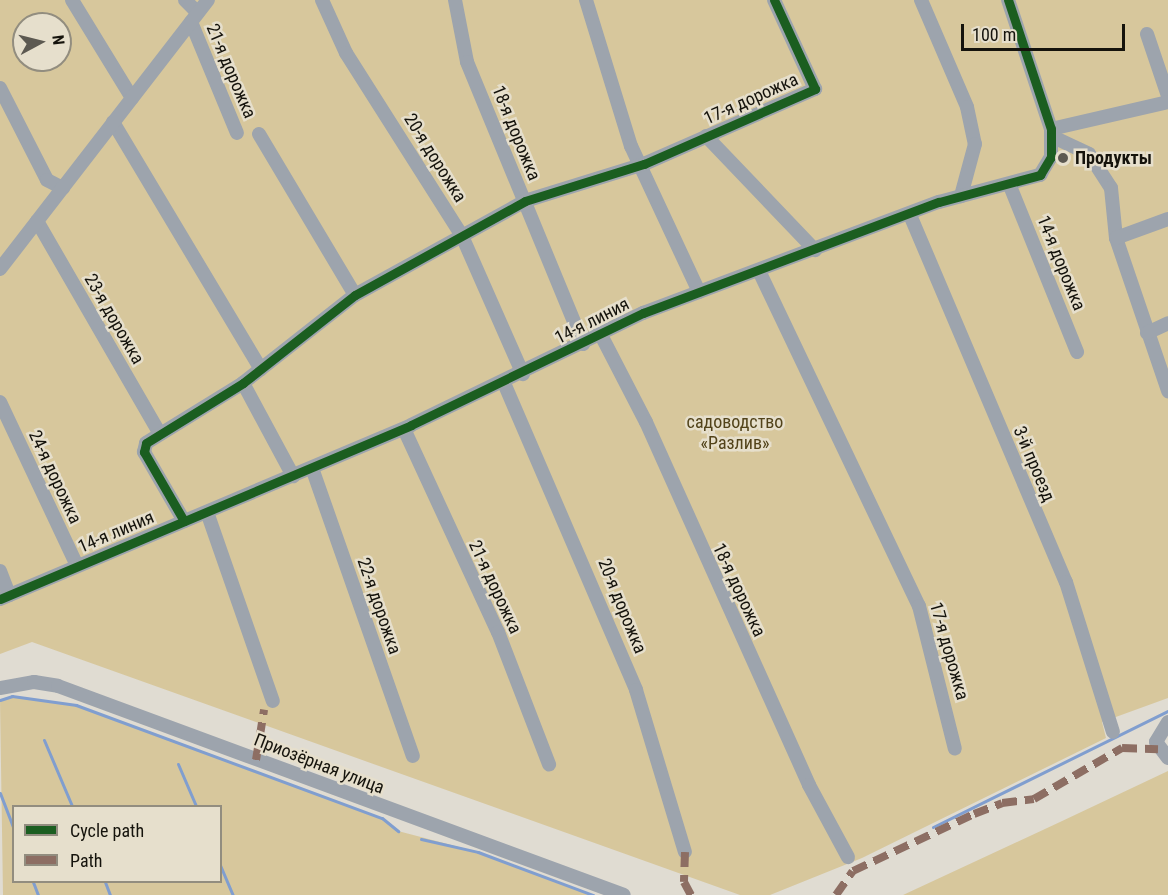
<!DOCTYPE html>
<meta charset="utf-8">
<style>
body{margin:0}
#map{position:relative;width:1168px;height:895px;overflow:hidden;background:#e0dcd2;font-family:"Roboto Condensed",sans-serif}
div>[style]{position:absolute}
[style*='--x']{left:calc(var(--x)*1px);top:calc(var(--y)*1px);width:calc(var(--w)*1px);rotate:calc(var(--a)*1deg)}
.green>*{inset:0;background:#d7c79c}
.stream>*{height:3px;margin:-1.5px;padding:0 1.5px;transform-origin:1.5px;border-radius:1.5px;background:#809ecf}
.street>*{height:14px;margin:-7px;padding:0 7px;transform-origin:7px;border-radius:7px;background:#9da4ad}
.quiet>*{height:8px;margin-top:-4px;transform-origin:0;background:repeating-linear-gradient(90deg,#8d6e63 0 15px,transparent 0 23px)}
.cycleway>*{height:9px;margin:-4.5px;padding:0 4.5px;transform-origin:4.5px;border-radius:4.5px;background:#1b5e20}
.dots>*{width:16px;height:16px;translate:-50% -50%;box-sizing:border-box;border:3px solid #e6dfcc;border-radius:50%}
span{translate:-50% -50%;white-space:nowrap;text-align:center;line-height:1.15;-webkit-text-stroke:5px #e6dfcc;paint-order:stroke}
.street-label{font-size:18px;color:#15130c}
.poi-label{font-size:18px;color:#15130c;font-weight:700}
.left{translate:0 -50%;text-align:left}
.park-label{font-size:18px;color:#52431a}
.legend{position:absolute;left:12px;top:805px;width:210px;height:78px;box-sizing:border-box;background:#e6dfcc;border:2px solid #928d7f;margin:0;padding:8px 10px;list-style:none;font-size:18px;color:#15130c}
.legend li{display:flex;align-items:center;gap:12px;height:30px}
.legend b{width:30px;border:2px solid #928d7f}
.north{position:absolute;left:12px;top:12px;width:60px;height:60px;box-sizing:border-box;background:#e6dfcc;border:2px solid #928d7f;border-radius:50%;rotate:83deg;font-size:16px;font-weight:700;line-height:24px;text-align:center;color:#15130c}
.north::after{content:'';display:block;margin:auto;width:21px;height:27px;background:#5c5951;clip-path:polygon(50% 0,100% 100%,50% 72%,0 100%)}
.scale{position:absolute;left:961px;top:24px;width:164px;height:27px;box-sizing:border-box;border:3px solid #15130c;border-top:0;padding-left:8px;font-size:18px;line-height:21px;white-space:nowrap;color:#15130c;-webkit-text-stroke:4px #e6dfcc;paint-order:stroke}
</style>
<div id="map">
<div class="green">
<div style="clip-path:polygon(evenodd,0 0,1168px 0,1168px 698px,1102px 722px,1106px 738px,862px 858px,770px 895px,740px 895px,32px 642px,0 654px,0 0,24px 24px,60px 24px,60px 60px,24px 60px,24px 24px)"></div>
<div style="clip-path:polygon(evenodd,12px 696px,76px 705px,382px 818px,398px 831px,478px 852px,593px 895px,3px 895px,0 700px,12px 696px,220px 806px,220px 882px,14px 882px,14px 806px,220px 806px)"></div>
<div style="clip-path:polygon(1168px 771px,1168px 895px,903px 895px,1060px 822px)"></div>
</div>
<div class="stream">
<div style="--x:0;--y:700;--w:13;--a:-18"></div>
<div style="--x:12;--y:696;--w:65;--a:8"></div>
<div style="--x:76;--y:705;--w:326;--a:20.3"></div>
<div style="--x:382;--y:818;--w:21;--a:39"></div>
<div style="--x:44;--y:740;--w:72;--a:67"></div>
<div style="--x:178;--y:764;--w:46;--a:66.8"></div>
<div style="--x:0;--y:793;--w:39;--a:69"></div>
<div style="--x:933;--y:827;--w:262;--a:-26.3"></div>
<div style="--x:421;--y:839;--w:58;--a:12.8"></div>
<div style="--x:478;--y:852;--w:123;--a:20.5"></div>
<div style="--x:220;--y:865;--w:33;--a:67"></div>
<div style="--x:33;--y:882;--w:14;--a:69"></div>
<div style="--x:105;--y:882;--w:14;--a:69"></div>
</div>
<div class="street">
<div style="--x:72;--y:0;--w:115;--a:58.5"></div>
<div style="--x:185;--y:0;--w:18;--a:45"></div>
<div style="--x:322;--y:0;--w:58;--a:65.6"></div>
<div style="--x:346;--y:53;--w:217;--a:57.6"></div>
<div style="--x:462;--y:236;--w:151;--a:66.2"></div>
<div style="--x:455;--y:0;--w:63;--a:79"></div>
<div style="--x:467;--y:62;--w:305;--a:67.6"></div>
<div style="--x:586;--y:0;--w:153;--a:72.9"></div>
<div style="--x:631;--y:146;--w:161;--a:65"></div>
<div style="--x:921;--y:0;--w:116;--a:66.7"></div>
<div style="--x:967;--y:107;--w:38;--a:78"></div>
<div style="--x:975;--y:144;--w:54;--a:105.1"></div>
<div style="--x:191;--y:22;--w:120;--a:67.5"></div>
<div style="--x:1147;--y:34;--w:65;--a:71.3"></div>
<div style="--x:0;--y:88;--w:103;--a:62.9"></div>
<div style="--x:47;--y:180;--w:18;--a:27"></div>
<div style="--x:113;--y:122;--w:288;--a:59.1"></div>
<div style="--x:1051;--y:129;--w:120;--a:-13"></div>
<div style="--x:259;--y:134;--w:187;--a:59.2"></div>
<div style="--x:706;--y:136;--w:158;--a:46.3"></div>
<div style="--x:1051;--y:136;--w:42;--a:25.3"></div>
<div style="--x:1089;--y:154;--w:40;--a:57.1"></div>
<div style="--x:1111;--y:188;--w:50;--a:84.3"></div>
<div style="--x:1116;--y:238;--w:162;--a:71.2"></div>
<div style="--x:1010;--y:186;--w:179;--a:68"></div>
<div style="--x:910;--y:215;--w:399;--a:67"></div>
<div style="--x:1066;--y:582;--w:157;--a:72.6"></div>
<div style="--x:37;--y:221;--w:246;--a:60"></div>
<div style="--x:1116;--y:238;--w:55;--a:-20.1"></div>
<div style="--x:0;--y:269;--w:340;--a:-52.3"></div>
<div style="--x:760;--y:273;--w:369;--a:64.5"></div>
<div style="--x:919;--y:606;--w:147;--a:75.9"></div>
<div style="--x:1147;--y:333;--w:23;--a:-25"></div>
<div style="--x:601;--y:335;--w:98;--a:62.7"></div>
<div style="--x:646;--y:422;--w:398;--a:65.8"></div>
<div style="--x:809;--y:785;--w:82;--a:61.6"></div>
<div style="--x:243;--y:383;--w:106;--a:61.7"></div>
<div style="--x:504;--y:383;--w:334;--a:66.7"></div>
<div style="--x:636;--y:690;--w:169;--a:73.2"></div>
<div style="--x:0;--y:402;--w:181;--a:64.8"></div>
<div style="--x:404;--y:429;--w:224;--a:65.2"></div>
<div style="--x:498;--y:632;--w:142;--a:68.9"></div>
<div style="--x:312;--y:468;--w:305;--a:70.7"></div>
<div style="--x:207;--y:512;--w:200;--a:70.8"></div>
<div style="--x:184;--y:521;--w:80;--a:-120.1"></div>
<div style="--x:144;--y:452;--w:9;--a:-77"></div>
<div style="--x:146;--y:443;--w:114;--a:-31.7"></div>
<div style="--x:243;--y:383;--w:142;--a:-38.2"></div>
<div style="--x:355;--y:295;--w:194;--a:-28.9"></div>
<div style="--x:525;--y:201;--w:125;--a:-17.3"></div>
<div style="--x:644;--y:164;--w:187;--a:-23.7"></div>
<div style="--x:815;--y:89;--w:98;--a:-114.7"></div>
<div style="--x:0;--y:571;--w:26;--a:69"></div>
<div style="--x:0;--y:599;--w:446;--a:-22.9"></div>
<div style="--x:411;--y:425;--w:258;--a:-25.8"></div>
<div style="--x:643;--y:313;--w:316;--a:-20.6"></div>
<div style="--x:939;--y:202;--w:105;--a:-15"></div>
<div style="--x:1040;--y:175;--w:21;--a:-59"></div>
<div style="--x:1051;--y:157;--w:28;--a:-90"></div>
<div style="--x:1051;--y:129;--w:136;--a:-108.4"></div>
<div style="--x:0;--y:688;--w:35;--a:-10"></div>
<div style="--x:34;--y:682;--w:24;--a:9"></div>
<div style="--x:58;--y:686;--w:603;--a:20.27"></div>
<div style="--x:1168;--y:722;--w:23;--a:121"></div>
<div style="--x:1156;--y:742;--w:20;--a:53"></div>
</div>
<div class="quiet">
<div style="--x:256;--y:760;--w:51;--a:-80.9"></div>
<div style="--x:685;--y:852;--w:30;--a:92"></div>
<div style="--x:684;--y:882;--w:15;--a:62"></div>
<div style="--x:836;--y:895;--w:29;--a:-55"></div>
<div style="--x:853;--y:871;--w:134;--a:-25.2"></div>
<div style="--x:974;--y:814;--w:30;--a:-21"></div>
<div style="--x:1002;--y:803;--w:32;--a:-7"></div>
<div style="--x:1034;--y:799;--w:102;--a:-30.1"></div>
<div style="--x:1122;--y:748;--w:36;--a:2"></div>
</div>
<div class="cycleway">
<div style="--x:184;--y:521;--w:80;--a:-120.1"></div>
<div style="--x:144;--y:452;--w:9;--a:-77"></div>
<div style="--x:146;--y:443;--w:114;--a:-31.7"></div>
<div style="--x:243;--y:383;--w:142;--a:-38.2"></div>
<div style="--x:355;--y:295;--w:194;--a:-28.9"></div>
<div style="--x:525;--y:201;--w:125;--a:-17.3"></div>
<div style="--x:644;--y:164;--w:187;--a:-23.7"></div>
<div style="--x:815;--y:89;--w:98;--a:-114.7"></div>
<div style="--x:0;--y:599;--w:446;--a:-22.9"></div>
<div style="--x:411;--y:425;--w:258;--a:-25.8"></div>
<div style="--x:643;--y:313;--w:316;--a:-20.6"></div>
<div style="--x:939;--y:202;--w:105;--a:-15"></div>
<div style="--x:1040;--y:175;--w:21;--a:-59"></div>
<div style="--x:1051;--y:157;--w:28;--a:-90"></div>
<div style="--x:1051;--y:129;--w:136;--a:-108.4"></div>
</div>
<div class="dots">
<div style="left:1063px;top:158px;background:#5c5951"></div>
</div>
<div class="street-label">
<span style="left:231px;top:71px;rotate:67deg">21-я дорожка</span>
<span style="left:751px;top:99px;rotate:-24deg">17-я дорожка</span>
<span style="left:516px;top:133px;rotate:68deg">18-я дорожка</span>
<span style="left:435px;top:158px;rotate:58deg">20-я дорожка</span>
<span style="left:1061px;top:263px;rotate:68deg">14-я дорожка</span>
<span style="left:114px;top:319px;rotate:60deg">23-я дорожка</span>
<span style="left:592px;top:321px;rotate:-27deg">14-я линия</span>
<span style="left:1034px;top:464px;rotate:67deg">3-й проезд</span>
<span style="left:55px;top:477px;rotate:65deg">24-я дорожка</span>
<span style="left:116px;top:532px;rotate:-23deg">14-я линия</span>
<span style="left:495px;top:587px;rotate:65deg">21-я дорожка</span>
<span style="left:739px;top:590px;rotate:65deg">18-я дорожка</span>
<span style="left:379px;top:606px;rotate:71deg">22-я дорожка</span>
<span style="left:622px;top:606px;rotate:68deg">20-я дорожка</span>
<span style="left:949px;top:651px;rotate:74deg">17-я дорожка</span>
<span style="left:319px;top:764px;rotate:21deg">Приозёрная улица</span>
</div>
<div class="poi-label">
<span class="left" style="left:1075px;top:158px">Продукты</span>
</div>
<div class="park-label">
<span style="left:735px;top:433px">садоводство<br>«Разлив»</span>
</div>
<ul class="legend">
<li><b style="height:8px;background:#1b5e20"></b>Cycle path</li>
<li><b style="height:8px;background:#8d6e63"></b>Path</li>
</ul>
<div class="north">N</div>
<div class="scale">100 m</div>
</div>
